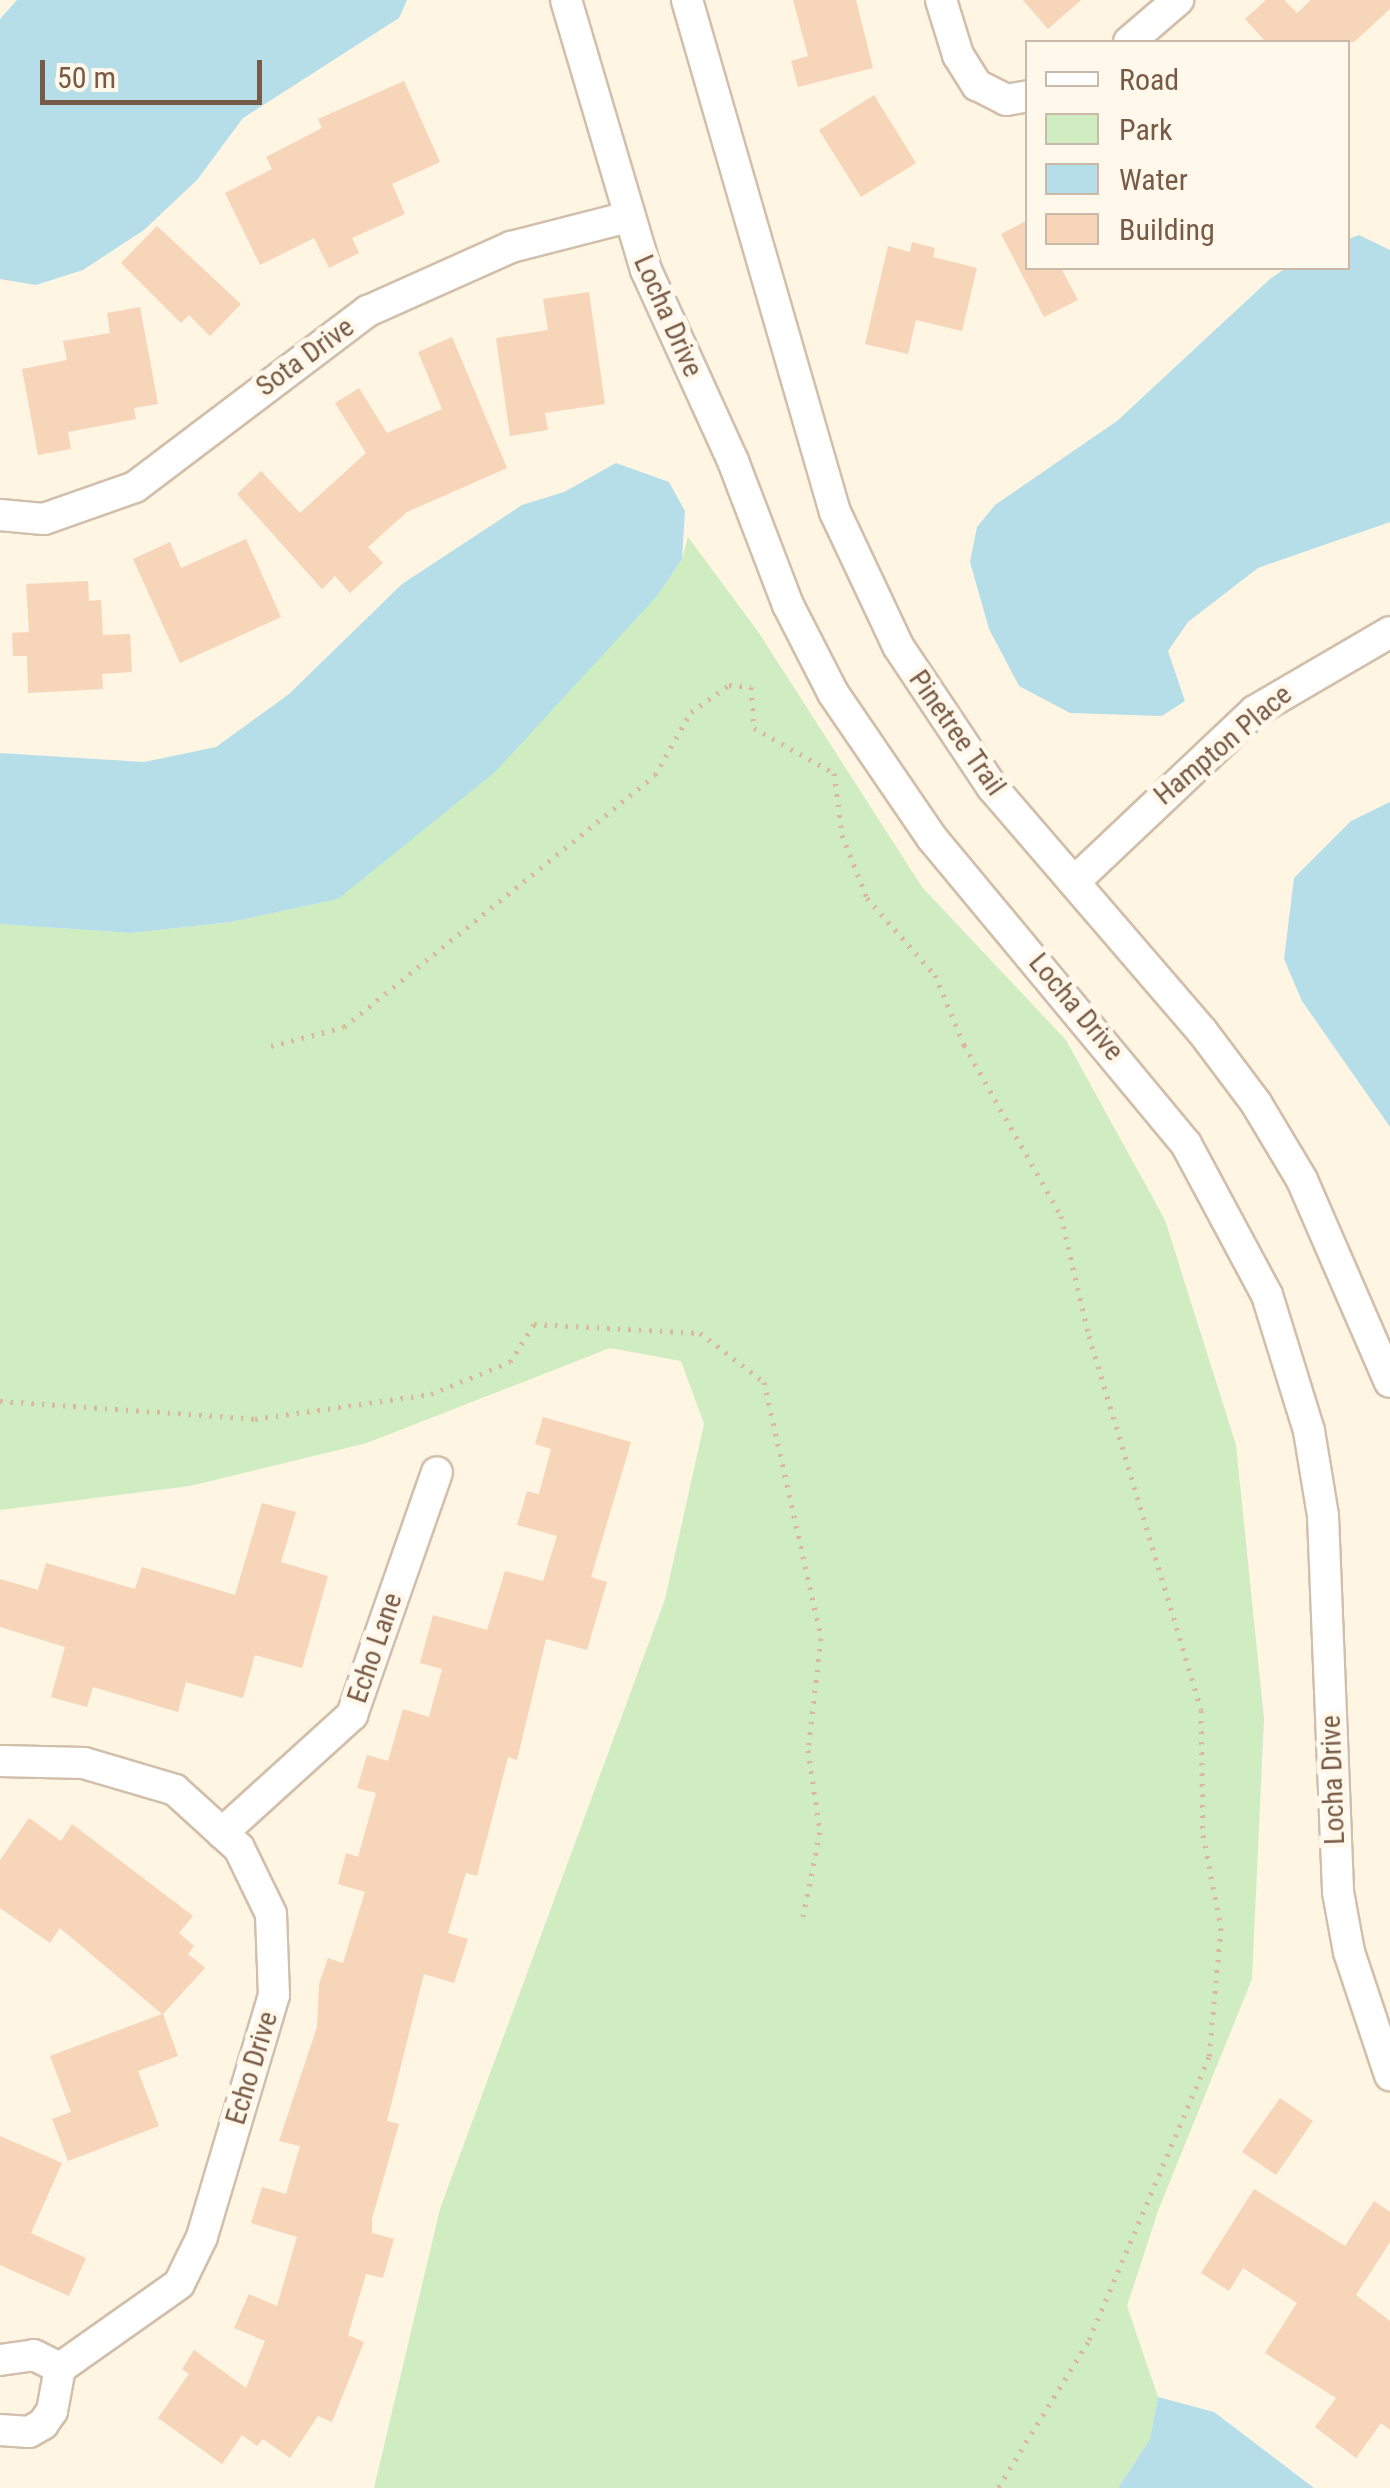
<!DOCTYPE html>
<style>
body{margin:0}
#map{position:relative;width:1390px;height:2488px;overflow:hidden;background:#fef5e3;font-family:"Roboto Condensed",sans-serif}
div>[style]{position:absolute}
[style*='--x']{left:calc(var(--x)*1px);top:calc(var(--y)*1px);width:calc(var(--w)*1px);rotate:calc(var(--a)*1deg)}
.green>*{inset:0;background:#cfedc0}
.water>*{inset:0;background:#b5dee9}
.building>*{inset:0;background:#f6d5b8}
.path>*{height:5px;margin-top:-2.5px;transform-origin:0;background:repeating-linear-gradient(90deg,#dbb89b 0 2.5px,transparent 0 10.5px)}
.roads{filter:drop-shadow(2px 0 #d2bfab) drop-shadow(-2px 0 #d2bfab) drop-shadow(0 2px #d2bfab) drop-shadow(0 -2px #d2bfab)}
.minor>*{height:30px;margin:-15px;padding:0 15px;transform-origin:15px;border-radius:15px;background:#fff}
span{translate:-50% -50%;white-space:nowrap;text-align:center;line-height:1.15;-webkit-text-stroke:10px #fff8eb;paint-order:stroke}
.street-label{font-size:28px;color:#785b47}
.legend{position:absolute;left:1025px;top:40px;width:325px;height:230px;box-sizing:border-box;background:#fff8eb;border:2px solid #c9b9a9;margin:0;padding:12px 18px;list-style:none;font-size:30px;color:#785b47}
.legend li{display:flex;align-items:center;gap:20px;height:50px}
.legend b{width:50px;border:2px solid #c9b9a9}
.scale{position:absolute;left:40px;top:60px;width:222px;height:45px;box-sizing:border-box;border:5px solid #785b47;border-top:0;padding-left:12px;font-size:30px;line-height:35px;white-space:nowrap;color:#785b47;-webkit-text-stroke:8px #fff8eb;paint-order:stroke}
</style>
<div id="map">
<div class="green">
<div style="clip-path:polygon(688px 537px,759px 633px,922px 887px,1066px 1040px,1165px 1220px,1236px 1445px,1264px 1719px,1252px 1979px,1158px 2211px,1127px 2306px,1158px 2397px,1150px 2439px,1118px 2488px,374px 2488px,440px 2209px,665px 1599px,704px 1424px,681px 1361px,610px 1348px,367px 1443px,190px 1486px,0 1510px,0 924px,131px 933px,231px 922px,338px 899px,657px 596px,682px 559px)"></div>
</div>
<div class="water">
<div style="clip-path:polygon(17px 0,407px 0,399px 18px,243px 118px,197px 180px,144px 230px,83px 270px,36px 285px,0 279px,0 19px)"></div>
<div style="clip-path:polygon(1359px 235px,1390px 250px,1390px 522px,1258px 568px,1188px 622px,1168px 651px,1185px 701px,1162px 716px,1070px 713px,1019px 686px,989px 629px,970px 562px,977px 527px,995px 505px,1117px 421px,1270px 279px,1286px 268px,1348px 268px,1348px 239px)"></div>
<div style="clip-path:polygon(616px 463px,669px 482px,685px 511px,682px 559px,657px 596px,495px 772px,338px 899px,231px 922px,131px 933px,0 924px,0 753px,144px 762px,216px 747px,289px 694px,402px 584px,522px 505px,564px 492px)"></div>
<div style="clip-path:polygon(1390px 802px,1390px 1127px,1302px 1001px,1284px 959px,1294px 878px,1351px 821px)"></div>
<div style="clip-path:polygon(1158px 2397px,1214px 2412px,1314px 2488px,1118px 2488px,1150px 2439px)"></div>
</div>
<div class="building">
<div style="clip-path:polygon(793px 0,856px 0,873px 68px,798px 87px,791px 61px,808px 56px)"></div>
<div style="clip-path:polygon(1023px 0,1081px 0,1048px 29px)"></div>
<div style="clip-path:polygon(1266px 0,1284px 0,1297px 13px,1311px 0,1390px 0,1390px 9px,1354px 42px,1266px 42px,1245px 19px)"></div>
<div style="clip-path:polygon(404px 81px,440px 162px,392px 184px,405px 214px,352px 238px,359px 253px,329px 268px,314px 238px,260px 265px,225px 193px,272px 169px,266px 157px,322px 128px,318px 119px)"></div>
<div style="clip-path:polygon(874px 95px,916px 163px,861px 197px,819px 130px)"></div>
<div style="clip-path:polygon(1028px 220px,1028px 268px,1061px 268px,1078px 300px,1044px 317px,1001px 234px)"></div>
<div style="clip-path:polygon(157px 226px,241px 304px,210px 336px,189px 315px,181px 323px,121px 263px)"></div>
<div style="clip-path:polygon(912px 242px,935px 248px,933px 257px,977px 268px,962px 331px,916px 320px,908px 354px,865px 344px,888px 246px,910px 252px)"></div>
<div style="clip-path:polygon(589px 292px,605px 404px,545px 413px,548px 430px,510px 436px,496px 338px,548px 330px,543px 299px)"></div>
<div style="clip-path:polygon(140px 307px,158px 404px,134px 408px,136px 419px,68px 432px,71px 449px,38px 455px,22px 369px,67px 360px,63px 341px,110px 333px,107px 313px)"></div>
<div style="clip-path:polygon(452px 337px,507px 468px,407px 512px,368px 547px,383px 563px,350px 593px,335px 576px,322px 589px,237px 494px,261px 471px,300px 513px,366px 453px,335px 403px,359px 388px,387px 433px,442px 409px,418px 352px)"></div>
<div style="clip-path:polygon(246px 539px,281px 617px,180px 663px,133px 559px,170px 542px,181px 568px)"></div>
<div style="clip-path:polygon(88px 581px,89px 601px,101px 600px,103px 635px,130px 634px,132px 672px,102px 674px,103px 689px,28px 693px,27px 656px,13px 656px,12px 633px,29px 632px,26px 584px)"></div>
<div style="clip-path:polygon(543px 1417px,631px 1442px,591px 1577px,607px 1582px,587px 1650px,546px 1639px,517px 1760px,508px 1757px,477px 1876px,466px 1873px,448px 1933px,468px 1939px,454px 1983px,424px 1974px,387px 2121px,399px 2124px,372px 2219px,372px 2233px,394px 2239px,383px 2278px,366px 2274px,348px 2335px,364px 2342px,332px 2422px,318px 2416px,290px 2458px,263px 2439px,257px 2446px,242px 2435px,222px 2464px,158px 2418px,189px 2374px,182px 2369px,194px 2350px,246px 2388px,265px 2341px,234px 2328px,249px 2294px,277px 2306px,297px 2237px,251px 2223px,262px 2187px,286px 2194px,300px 2146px,279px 2141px,317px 2027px,319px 1984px,328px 1958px,343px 1963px,365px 1892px,338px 1884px,346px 1853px,358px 1857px,376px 1793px,357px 1788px,367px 1755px,388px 1761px,403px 1709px,429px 1717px,442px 1669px,420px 1663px,433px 1615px,487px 1630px,505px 1571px,543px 1581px,557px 1536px,517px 1525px,527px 1491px,539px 1494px,551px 1449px,535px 1444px)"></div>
<div style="clip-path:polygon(262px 1503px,296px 1512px,281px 1562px,328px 1576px,302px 1668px,255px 1655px,243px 1698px,186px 1682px,178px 1712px,93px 1687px,87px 1707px,51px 1697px,65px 1647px,0 1627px,0 1579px,38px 1590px,46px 1563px,135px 1589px,142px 1567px,235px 1595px)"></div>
<div style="clip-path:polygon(29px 1818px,61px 1841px,72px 1824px,193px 1916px,179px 1933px,194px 1946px,188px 1954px,205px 1968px,163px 2014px,178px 2056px,138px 2071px,159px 2126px,68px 2161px,52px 2119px,71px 2112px,50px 2056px,162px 2014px,60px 1928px,50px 1943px,0 1908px,0 1860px)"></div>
<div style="clip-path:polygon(1280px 2098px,1313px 2121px,1276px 2175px,1242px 2152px)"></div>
<div style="clip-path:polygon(0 2136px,62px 2163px,31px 2233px,86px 2258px,69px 2296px,0 2265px)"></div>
<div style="clip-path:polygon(1254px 2189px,1345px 2246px,1374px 2201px,1390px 2212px,1390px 2242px,1356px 2295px,1390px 2321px,1390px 2430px,1381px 2423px,1356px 2458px,1315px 2427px,1336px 2398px,1265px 2353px,1297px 2303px,1243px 2268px,1229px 2291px,1201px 2273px)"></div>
</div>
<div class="path">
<div style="--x:271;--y:1046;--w:75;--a:-14.6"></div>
<div style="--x:344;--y:1027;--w:400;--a:-39"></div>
<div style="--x:655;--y:775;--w:73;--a:-60.3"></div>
<div style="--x:691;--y:712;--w:47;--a:-35.4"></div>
<div style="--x:729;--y:685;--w:22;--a:5"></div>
<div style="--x:751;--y:687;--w:41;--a:85.8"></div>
<div style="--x:754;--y:728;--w:92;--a:29.4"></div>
<div style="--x:834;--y:773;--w:63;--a:82.6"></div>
<div style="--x:842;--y:835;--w:68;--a:68.4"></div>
<div style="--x:867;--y:898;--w:103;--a:48.6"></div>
<div style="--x:935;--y:975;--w:76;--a:67.5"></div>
<div style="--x:964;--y:1045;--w:197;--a:60.4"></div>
<div style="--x:1061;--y:1216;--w:123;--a:76.9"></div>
<div style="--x:1089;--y:1336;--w:390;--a:73.3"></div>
<div style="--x:1201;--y:1710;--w:125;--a:89.1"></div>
<div style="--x:1203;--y:1835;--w:95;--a:79"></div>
<div style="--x:1221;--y:1928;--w:130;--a:95.3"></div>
<div style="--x:1209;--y:2057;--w:310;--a:113"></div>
<div style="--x:1088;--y:2342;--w:172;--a:121.7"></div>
<div style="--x:0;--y:1401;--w:256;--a:4"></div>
<div style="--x:255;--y:1419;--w:178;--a:-8.1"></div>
<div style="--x:431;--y:1394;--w:85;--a:-22.1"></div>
<div style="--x:510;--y:1362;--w:45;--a:-57.7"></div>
<div style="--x:534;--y:1324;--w:166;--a:3.1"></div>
<div style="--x:700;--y:1333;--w:81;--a:37.4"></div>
<div style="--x:764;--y:1382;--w:262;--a:77.4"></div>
<div style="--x:821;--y:1638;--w:113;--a:96.6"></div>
<div style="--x:808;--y:1750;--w:83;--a:81.7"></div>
<div style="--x:820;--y:1832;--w:86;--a:101.4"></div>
</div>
<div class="roads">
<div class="minor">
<div style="--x:566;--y:0;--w:282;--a:73.5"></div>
<div style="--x:646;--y:270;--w:210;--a:65.5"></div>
<div style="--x:733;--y:461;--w:154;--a:69.1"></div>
<div style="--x:788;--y:605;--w:99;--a:62.9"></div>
<div style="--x:833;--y:693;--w:176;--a:55.7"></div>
<div style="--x:932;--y:838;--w:398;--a:50.3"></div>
<div style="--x:1186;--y:1144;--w:171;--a:61.8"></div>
<div style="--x:1267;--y:1295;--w:142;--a:72.8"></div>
<div style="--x:1309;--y:1431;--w:86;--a:80.6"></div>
<div style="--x:1323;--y:1516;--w:376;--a:87.7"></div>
<div style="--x:1338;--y:1892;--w:61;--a:79.6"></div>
<div style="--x:1349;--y:1952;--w:130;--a:71.6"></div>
<div style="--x:687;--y:0;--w:533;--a:73.88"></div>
<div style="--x:835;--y:512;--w:148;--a:64.8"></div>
<div style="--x:898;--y:646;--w:169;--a:56.3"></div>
<div style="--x:992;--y:787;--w:322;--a:49.3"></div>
<div style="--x:1202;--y:1031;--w:90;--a:53.1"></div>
<div style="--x:1256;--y:1103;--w:90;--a:59.1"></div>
<div style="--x:1302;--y:1180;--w:220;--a:66.5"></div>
<div style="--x:941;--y:0;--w:58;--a:72.8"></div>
<div style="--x:958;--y:55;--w:36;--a:58"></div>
<div style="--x:977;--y:85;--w:33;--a:27"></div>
<div style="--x:1006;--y:100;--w:22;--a:-10"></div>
<div style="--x:1129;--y:42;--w:65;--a:-40.6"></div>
<div style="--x:0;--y:515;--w:44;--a:5.2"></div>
<div style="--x:44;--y:519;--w:96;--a:-19.4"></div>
<div style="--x:135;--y:487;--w:292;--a:-37.1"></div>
<div style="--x:368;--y:311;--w:157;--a:-24.1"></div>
<div style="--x:511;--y:247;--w:121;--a:-14.4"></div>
<div style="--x:1074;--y:882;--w:249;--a:-43.4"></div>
<div style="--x:1255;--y:711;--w:156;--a:-30.3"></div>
<div style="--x:0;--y:1761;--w:84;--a:1.4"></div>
<div style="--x:84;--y:1763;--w:95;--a:16.5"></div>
<div style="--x:175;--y:1790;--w:86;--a:42.2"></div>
<div style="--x:239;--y:1848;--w:73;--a:64.1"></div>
<div style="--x:271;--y:1914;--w:81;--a:87.9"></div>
<div style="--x:274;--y:1995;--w:252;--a:106.6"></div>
<div style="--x:202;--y:2237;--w:52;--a:116.1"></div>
<div style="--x:179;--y:2284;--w:146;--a:144.8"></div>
<div style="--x:60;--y:2368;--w:44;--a:100.5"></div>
<div style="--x:52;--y:2411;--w:16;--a:125"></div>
<div style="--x:43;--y:2424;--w:16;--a:150"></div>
<div style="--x:29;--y:2432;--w:29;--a:-176"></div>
<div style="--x:222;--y:1833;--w:176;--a:-42.2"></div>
<div style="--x:352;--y:1715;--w:257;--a:-70.7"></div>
<div style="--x:0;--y:2360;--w:34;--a:-8"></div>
<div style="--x:34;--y:2355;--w:29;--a:27"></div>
</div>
</div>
<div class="street-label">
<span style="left:668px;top:316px;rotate:66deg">Locha Drive</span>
<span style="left:305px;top:357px;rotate:-36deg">Sota Drive</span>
<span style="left:957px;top:733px;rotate:55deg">Pinetree Trail</span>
<span style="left:1223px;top:745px;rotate:-40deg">Hampton Place</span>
<span style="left:1076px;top:1007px;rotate:50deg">Locha Drive</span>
<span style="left:375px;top:1648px;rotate:-71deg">Echo Lane</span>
<span style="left:1333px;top:1780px;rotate:-92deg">Locha Drive</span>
<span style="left:252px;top:2068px;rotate:-73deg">Echo Drive</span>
</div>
<ul class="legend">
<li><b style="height:12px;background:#fff"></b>Road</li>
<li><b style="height:28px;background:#cfedc0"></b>Park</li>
<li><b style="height:28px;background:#b5dee9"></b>Water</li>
<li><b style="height:28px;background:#f6d5b8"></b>Building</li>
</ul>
<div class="scale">50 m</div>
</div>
